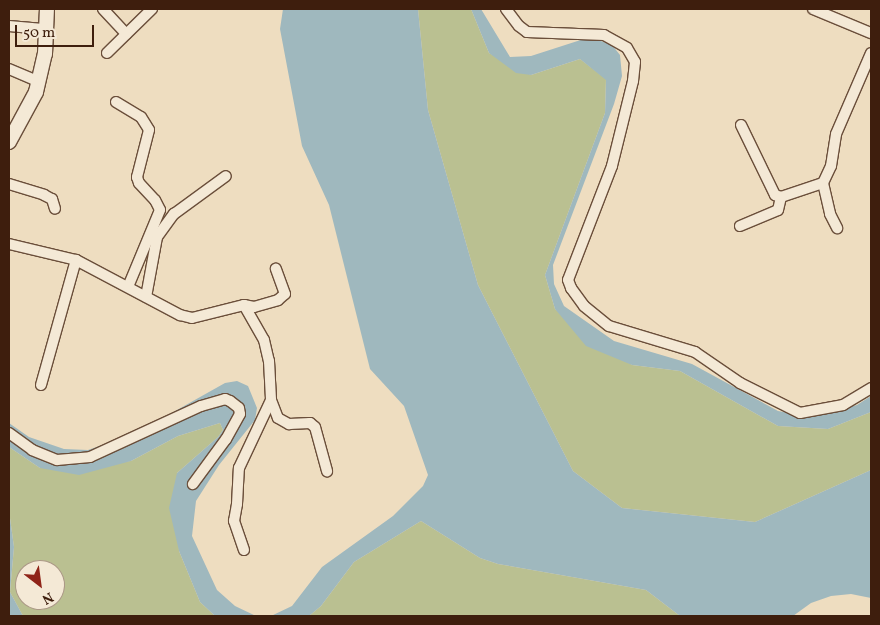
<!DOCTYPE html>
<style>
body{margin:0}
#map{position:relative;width:880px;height:625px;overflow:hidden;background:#eeddc0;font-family:Vollkorn,serif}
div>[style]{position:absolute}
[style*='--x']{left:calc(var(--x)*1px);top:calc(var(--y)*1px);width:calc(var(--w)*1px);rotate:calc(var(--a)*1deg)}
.green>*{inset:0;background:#bac091}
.water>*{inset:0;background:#9fb8be}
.roads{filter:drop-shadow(1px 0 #6a4e3a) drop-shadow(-1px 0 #6a4e3a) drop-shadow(0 1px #6a4e3a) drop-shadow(0 -1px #6a4e3a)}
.minor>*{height:10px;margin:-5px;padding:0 5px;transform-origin:5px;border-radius:5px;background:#f4e9d6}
.tertiary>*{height:14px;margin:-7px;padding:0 7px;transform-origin:7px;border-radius:7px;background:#f4e9d6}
span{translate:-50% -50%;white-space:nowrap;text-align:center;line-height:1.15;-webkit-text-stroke:5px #f4e9d6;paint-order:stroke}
.frame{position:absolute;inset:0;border:10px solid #3e1e0d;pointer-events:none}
.north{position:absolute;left:15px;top:560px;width:50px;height:50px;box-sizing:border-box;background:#f4e9d6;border:1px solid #ab9886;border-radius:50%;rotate:150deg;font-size:14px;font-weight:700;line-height:20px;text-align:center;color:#3e1e0d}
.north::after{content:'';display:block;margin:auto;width:18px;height:22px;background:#8f2418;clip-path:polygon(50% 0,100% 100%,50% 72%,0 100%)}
.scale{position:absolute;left:15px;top:25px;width:79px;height:22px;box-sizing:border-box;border:2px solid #3e1e0d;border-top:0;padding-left:6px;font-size:15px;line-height:18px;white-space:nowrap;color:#3e1e0d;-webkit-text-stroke:4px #f4e9d6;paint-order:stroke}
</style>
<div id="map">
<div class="green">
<div style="clip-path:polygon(418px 9px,471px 9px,489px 53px,531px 75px,580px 59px,606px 79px,605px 113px,545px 275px,555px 309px,632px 365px,680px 371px,778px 426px,828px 429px,871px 412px,871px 470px,755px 522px,622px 508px,573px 471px,478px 285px,428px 110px)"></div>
<div style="clip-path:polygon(evenodd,220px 423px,223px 430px,218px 437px,177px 473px,179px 551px,200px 602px,215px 616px,23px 616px,10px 592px,14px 547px,9px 511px,9px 447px,40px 468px,131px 461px,178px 436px,220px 423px,25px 570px,55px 570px,55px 600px,25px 600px,25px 570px)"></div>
<div style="clip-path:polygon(421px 521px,480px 558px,498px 564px,646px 590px,680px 616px,309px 616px,321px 606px,354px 562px)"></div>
</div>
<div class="water">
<div style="clip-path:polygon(283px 9px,418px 9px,428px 110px,478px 285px,573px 471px,622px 508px,755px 522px,871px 470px,871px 598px,851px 594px,831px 596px,811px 603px,793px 616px,680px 616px,646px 590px,498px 564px,480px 558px,421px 521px,354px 562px,321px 606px,309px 616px,271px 616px,292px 606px,322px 567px,393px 516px,423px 486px,428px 475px,404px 406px,370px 369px,329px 205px,302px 146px,280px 29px)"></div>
<div style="clip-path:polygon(471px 9px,481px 9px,510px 57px,531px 56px,590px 37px,612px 45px,620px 55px,622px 76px,614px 104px,553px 265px,554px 284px,564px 306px,614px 341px,692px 364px,778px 411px,811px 417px,857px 405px,871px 396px,871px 412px,828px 429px,778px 426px,680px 371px,632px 365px,586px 346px,555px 309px,545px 275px,605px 113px,606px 80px,580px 59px,531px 75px,516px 73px,489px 53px)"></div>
<div style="clip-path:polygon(237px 381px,248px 386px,257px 408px,255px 420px,219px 465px,196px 501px,192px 536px,217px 590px,235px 606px,256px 616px,215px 616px,200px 602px,179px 551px,169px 508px,177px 473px,218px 437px,223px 430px,220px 423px,178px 436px,131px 461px,79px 475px,40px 468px,9px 447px,9px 423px,29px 437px,64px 449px,88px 450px,136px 433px,225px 383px)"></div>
<div style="clip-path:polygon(9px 511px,14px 547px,10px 592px,23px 616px,9px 616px)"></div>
</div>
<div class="roads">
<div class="minor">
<div style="--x:103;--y:9;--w:34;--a:47"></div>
<div style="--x:506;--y:9;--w:21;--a:53"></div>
<div style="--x:519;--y:26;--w:10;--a:37"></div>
<div style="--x:527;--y:32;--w:77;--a:2.2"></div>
<div style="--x:604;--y:35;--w:26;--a:29"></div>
<div style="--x:627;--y:48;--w:16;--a:60"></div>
<div style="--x:635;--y:62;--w:19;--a:96"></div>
<div style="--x:633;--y:81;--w:88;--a:103.9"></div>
<div style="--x:612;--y:166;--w:122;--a:111.1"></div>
<div style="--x:568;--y:280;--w:9;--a:69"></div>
<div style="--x:571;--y:288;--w:22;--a:54"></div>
<div style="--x:584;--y:306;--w:32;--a:39"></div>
<div style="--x:609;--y:326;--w:90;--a:16.8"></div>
<div style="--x:695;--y:352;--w:55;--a:34.6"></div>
<div style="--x:740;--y:383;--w:67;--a:26.6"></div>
<div style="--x:800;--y:413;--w:44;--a:-10.5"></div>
<div style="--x:843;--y:405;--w:33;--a:-31"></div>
<div style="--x:813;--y:9;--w:63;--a:22.5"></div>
<div style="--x:9;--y:26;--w:37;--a:5"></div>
<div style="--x:107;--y:53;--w:63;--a:-44.4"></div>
<div style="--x:9;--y:69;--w:33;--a:23"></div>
<div style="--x:116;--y:102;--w:29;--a:31"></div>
<div style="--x:141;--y:117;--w:15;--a:58"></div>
<div style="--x:149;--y:130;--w:49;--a:104.3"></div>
<div style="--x:137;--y:177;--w:6;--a:72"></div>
<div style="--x:139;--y:183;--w:23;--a:47"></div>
<div style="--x:155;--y:200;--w:11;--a:63"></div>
<div style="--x:160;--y:210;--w:83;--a:112.6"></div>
<div style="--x:741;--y:125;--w:78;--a:64.1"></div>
<div style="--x:775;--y:195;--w:6;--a:18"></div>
<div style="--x:781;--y:197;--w:44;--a:-18.4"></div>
<div style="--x:823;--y:183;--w:19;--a:-65"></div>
<div style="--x:831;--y:166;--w:32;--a:-81"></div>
<div style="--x:836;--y:134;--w:88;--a:-66.6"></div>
<div style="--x:823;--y:183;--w:32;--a:77"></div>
<div style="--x:830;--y:214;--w:16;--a:63"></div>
<div style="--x:9;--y:184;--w:37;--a:17"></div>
<div style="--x:44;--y:195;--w:9;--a:27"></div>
<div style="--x:52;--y:199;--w:10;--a:73"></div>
<div style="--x:740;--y:226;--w:41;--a:-22.8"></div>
<div style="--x:778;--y:210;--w:13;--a:-77"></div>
<div style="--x:9;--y:244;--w:69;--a:13.4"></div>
<div style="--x:76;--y:260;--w:118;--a:27.9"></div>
<div style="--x:180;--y:315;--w:12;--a:14"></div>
<div style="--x:192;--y:318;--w:54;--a:-14"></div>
<div style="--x:244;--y:305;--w:40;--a:60.3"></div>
<div style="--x:264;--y:340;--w:22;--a:77"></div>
<div style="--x:269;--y:361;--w:39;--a:87"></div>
<div style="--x:271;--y:400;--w:19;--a:69"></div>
<div style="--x:278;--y:418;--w:13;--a:29"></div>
<div style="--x:289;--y:424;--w:21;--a:-3"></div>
<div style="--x:310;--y:423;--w:6;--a:39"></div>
<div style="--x:315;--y:427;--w:46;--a:74.7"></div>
<div style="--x:146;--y:297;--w:61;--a:-79.6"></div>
<div style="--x:157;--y:237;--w:29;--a:-54"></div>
<div style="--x:174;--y:214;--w:64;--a:-36.2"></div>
<div style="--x:244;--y:305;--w:10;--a:11"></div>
<div style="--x:254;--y:307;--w:25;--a:-16"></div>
<div style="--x:278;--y:300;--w:9;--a:-41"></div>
<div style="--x:285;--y:294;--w:27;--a:-110"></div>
<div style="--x:41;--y:385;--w:130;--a:-74.4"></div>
<div style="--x:9;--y:433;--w:29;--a:36"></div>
<div style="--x:32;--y:450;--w:27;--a:22"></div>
<div style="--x:57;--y:460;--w:33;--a:-5"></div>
<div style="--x:90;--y:457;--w:122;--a:-24.7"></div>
<div style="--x:201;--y:406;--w:25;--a:-16"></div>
<div style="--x:225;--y:399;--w:5;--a:22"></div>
<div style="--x:230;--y:401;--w:11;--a:38"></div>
<div style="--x:239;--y:408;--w:6;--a:81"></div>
<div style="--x:240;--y:414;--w:29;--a:119"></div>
<div style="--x:226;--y:439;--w:56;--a:126.3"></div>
<div style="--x:244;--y:550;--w:31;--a:-109"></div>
<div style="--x:234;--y:521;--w:17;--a:-80"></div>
<div style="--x:237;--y:504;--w:36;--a:-87"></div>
<div style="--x:239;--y:468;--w:75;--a:-64.8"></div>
</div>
<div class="tertiary">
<div style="--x:9;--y:142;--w:57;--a:-61.6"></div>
<div style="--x:36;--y:92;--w:39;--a:-77"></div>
<div style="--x:45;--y:54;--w:45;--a:-87.5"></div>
</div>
</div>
<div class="frame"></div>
<div class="north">N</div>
<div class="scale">50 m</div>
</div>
